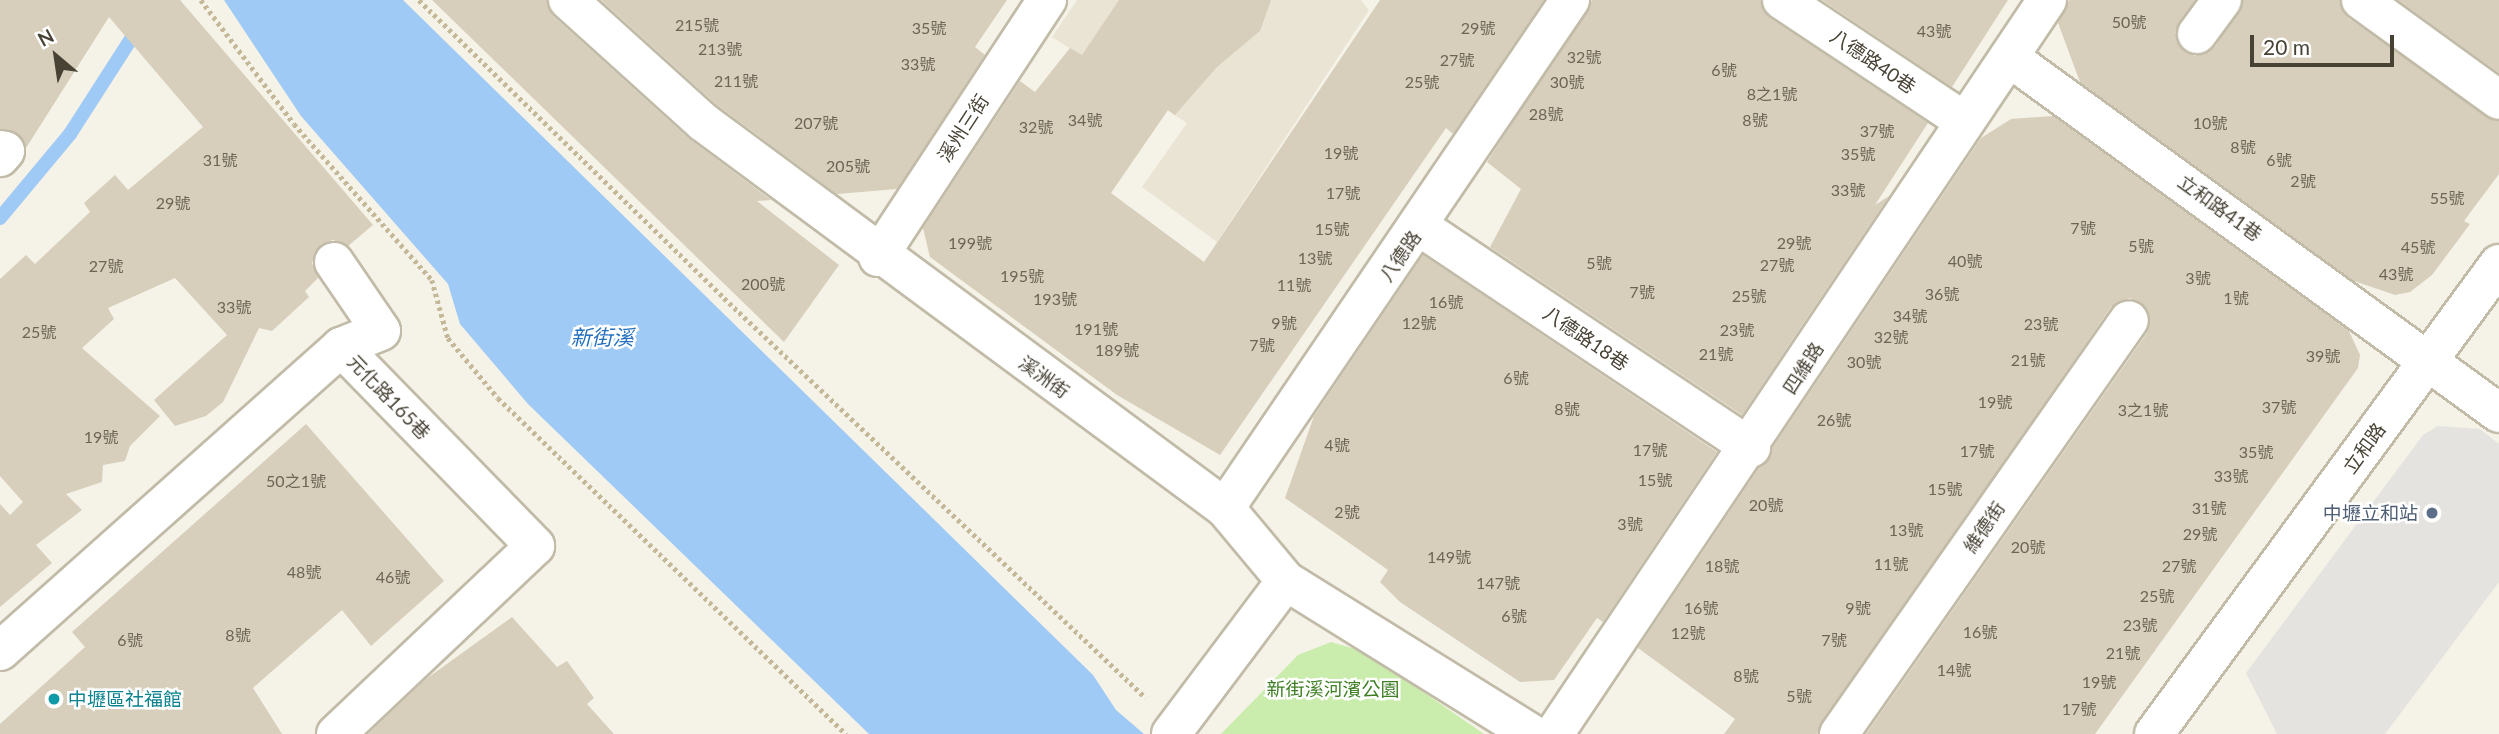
<!DOCTYPE html>
<meta charset="utf-8">
<style>
body{margin:0}
#map{position:relative;width:2499px;height:734px;overflow:hidden;background:#f5f2e7;font-family:Lato,"Noto Sans TC",sans-serif}
div>[style]{position:absolute}
[style*='--x']{left:calc(var(--x)*1px);top:calc(var(--y)*1px);width:calc(var(--w)*1px);rotate:calc(var(--a)*1deg)}
.residential>*{inset:0;background:#e9e4d4}
.green>*{inset:0;background:#caecac}
.parking>*{inset:0;background:#e5e3df}
.water>*{inset:0;background:#9fcaf6}
.stream>*{height:14px;margin:-7px;padding:0 7px;transform-origin:7px;border-radius:7px;background:#9fcaf6}
.building>*{inset:0;background:#d7cfbb}
.path>*{height:4.5px;margin-top:-2.25px;transform-origin:0;background:repeating-linear-gradient(90deg,#c4b899 0 3.5px,transparent 0 7px)}
.roads{filter:drop-shadow(2px 0 #c1bba8) drop-shadow(-2px 0 #c1bba8) drop-shadow(0 2px #c1bba8) drop-shadow(0 -2px #c1bba8)}
.minor>*{height:38px;margin:-19px;padding:0 19px;transform-origin:19px;border-radius:19px;background:#fff}
.dots>*{width:19px;height:19px;translate:-50% -50%;box-sizing:border-box;border:4px solid #fff;border-radius:50%}
span{translate:-50% -50%;white-space:nowrap;text-align:center;line-height:1.15;-webkit-text-stroke:5px #fff;paint-order:stroke}
.number-label{font-size:16px;color:#6c6556}
.number-label span{-webkit-text-stroke-width:0}
.street-label{font-size:19px;color:#484235}
.service-label{font-size:19px;color:#4e5e75}
.right{translate:-100% -50%;text-align:right}
.park-label{font-size:19px;color:#3e7f24}
.culture-label{font-size:19px;color:#0d838f}
.left{translate:0 -50%;text-align:left}
.water-label{font-size:21px;color:#2670bd;font-style:italic}
.north{position:absolute;left:21px;top:21px;width:70px;height:70px;-webkit-text-stroke:5px #fff;paint-order:stroke;rotate:331deg;font-size:19px;font-weight:700;line-height:28px;text-align:center;color:#484235}
.north::after{content:'';display:block;margin:auto;width:24px;height:32px;background:#484235;clip-path:polygon(50% 0,100% 100%,50% 72%,0 100%)}
.scale{position:absolute;left:2250px;top:35px;width:144px;height:32px;box-sizing:border-box;border:4px solid #484235;border-top:0;padding-left:9px;font-size:21px;line-height:24px;white-space:nowrap;color:#484235;-webkit-text-stroke:5px #fff;paint-order:stroke}
</style>
<div id="map">
<div class="residential">
<div style="clip-path:polygon(1077px 0,1361px 0,1369px 10px,1217px 242px,1142px 187px,1187px 123px,1052px 37px)"></div>
</div>
<div class="green">
<div style="clip-path:polygon(1331px 642px,1365px 652px,1484px 734px,1221px 734px,1298px 655px)"></div>
</div>
<div class="parking">
<div style="clip-path:polygon(2438px 426px,2480px 429px,2499px 444px,2499px 582px,2385px 734px,2277px 734px,2246px 673px,2423px 435px)"></div>
</div>
<div class="water">
<div style="clip-path:polygon(224px 0,403px 0,1093px 675px,1116px 710px,1144px 734px,869px 734px,528px 404px,460px 324px,448px 284px,301px 116px)"></div>
</div>
<div class="stream">
<div style="--x:0;--y:218;--w:109;--a:-50.2"></div>
<div style="--x:70;--y:134;--w:159;--a:-57.3"></div>
</div>
<div class="building">
<div style="clip-path:polygon(0 0,180px 0,373px 225px,348px 246px,333px 240px,321px 244px,312px 263px,318px 278px,305px 291px,309px 297px,272px 331px,259px 328px,223px 402px,206px 416px,175px 426px,154px 400px,227px 335px,175px 278px,108px 308px,114px 319px,82px 348px,160px 416px,130px 446px,125px 461px,103px 465px,102px 482px,66px 494px,82px 510px,36px 545px,52px 563px,0 607px,0 504px,10px 515px,23px 502px,0 476px,0 279px,26px 255px,35px 264px,90px 212px,84px 203px,115px 175px,128px 190px,203px 127px,109px 17px,26px 148px,19px 134px,0 129px)"></div>
<div style="clip-path:polygon(432px 0,547px 0,553px 16px,688px 138px,771px 200px,757px 201px,839px 265px,784px 342px)"></div>
<div style="clip-path:polygon(601px 0,1007px 0,975px 47px,985px 55px,897px 189px,837px 194px,717px 105px)"></div>
<div style="clip-path:polygon(1119px 0,1271px 0,1260px 31px,1217px 67px,1175px 115px,1168px 110px,1111px 193px,1204px 262px,1380px 0,1544px 0,1453px 134px,1446px 128px,1220px 455px,1117px 395px,930px 257px,923px 228px,1020px 81px,1035px 92px,1070px 48px,1082px 55px)"></div>
<div style="clip-path:polygon(1592px 0,1760px 0,1770px 18px,1928px 123px,1875px 205px,1889px 196px,1742px 415px,1490px 247px,1521px 189px,1487px 162px)"></div>
<div style="clip-path:polygon(1822px 0,2008px 0,1952px 87px)"></div>
<div style="clip-path:polygon(2069px 0,2195px 0,2175px 32px,2184px 51px,2195px 56px,2215px 47px,2243px 0,2340px 0,2348px 18px,2499px 121px,2499px 174px,2464px 221px,2470px 224px,2432px 275px,2410px 292px,2395px 295px,2354px 281px,2080px 82px,2058px 23px)"></div>
<div style="clip-path:polygon(2398px 0,2499px 0,2499px 73px)"></div>
<div style="clip-path:polygon(2053px 116px,2349px 331px,2360px 355px,2358px 368px,2095px 734px,1866px 734px,2147px 333px,2148px 310px,2130px 298px,2111px 307px,1817px 734px,1724px 734px,1735px 719px,1638px 648px,1981px 138px,2011px 119px)"></div>
<div style="clip-path:polygon(1423px 255px,1717px 452px,1603px 622px,1597px 618px,1554px 680px,1520px 682px,1400px 602px,1380px 582px,1388px 570px,1285px 498px,1314px 416px)"></div>
<div style="clip-path:polygon(306px 424px,444px 581px,371px 646px,342px 610px,253px 688px,282px 734px,0 734px,0 724px,85px 647px,72px 632px)"></div>
<div style="clip-path:polygon(512px 617px,557px 667px,567px 661px,594px 698px,587px 704px,614px 734px,368px 734px,426px 679px)"></div>
</div>
<div class="path">
<div style="--x:201;--y:0;--w:155;--a:53.1"></div>
<div style="--x:294;--y:124;--w:208;--a:48.5"></div>
<div style="--x:432;--y:280;--w:60;--a:74.6"></div>
<div style="--x:448;--y:338;--w:78;--a:50.2"></div>
<div style="--x:498;--y:398;--w:484;--a:44"></div>
<div style="--x:419;--y:0;--w:426;--a:44.3"></div>
<div style="--x:724;--y:298;--w:581;--a:43.47"></div>
</div>
<div class="roads">
<div class="minor">
<div style="--x:568;--y:0;--w:182;--a:42.1"></div>
<div style="--x:703;--y:122;--w:649;--a:36.48"></div>
<div style="--x:1225;--y:508;--w:95;--a:50.1"></div>
<div style="--x:1286;--y:581;--w:290;--a:31.9"></div>
<div style="--x:1782;--y:0;--w:219;--a:33.6"></div>
<div style="--x:2361;--y:0;--w:170;--a:35.9"></div>
<div style="--x:2197;--y:34;--w:42;--a:-53.7"></div>
<div style="--x:2010;--y:58;--w:604;--a:35.98"></div>
<div style="--x:0;--y:150;--w:5;--a:11"></div>
<div style="--x:5;--y:151;--w:8;--a:130"></div>
<div style="--x:1420;--y:227;--w:398;--a:33.7"></div>
<div style="--x:878;--y:257;--w:308;--a:-56.7"></div>
<div style="--x:334;--y:262;--w:83;--a:55.7"></div>
<div style="--x:381;--y:331;--w:43;--a:158.2"></div>
<div style="--x:1225;--y:508;--w:614;--a:-55.82"></div>
<div style="--x:0;--y:651;--w:457;--a:-41.7"></div>
<div style="--x:341;--y:347;--w:278;--a:45.7"></div>
<div style="--x:535;--y:546;--w:274;--a:136.6"></div>
<div style="--x:1171;--y:734;--w:191;--a:-53.1"></div>
<div style="--x:1554;--y:734;--w:884;--a:-56.11"></div>
<div style="--x:1839;--y:734;--w:505;--a:-54.99"></div>
<div style="--x:2154;--y:734;--w:583;--a:-53.72"></div>
</div>
</div>
<div class="dots">
<div style="left:2432px;top:513px;background:#5c6f8a"></div>
<div style="left:54px;top:699px;background:#0f9aa8"></div>
</div>
<div class="number-label">
<span style="left:2129px;top:22px">50號</span>
<span style="left:697px;top:25px">215號</span>
<span style="left:929px;top:28px">35號</span>
<span style="left:1478px;top:28px">29號</span>
<span style="left:1934px;top:31px">43號</span>
<span style="left:720px;top:49px">213號</span>
<span style="left:1584px;top:57px">32號</span>
<span style="left:1457px;top:60px">27號</span>
<span style="left:918px;top:64px">33號</span>
<span style="left:1724px;top:70px">6號</span>
<span style="left:736px;top:81px">211號</span>
<span style="left:1422px;top:82px">25號</span>
<span style="left:1567px;top:82px">30號</span>
<span style="left:1772px;top:94px">8之1號</span>
<span style="left:1546px;top:114px">28號</span>
<span style="left:1085px;top:120px">34號</span>
<span style="left:1755px;top:120px">8號</span>
<span style="left:816px;top:123px">207號</span>
<span style="left:2210px;top:123px">10號</span>
<span style="left:1036px;top:127px">32號</span>
<span style="left:1877px;top:131px">37號</span>
<span style="left:2243px;top:147px">8號</span>
<span style="left:1341px;top:153px">19號</span>
<span style="left:1858px;top:154px">35號</span>
<span style="left:220px;top:160px">31號</span>
<span style="left:2279px;top:160px">6號</span>
<span style="left:848px;top:166px">205號</span>
<span style="left:2303px;top:181px">2號</span>
<span style="left:1848px;top:190px">33號</span>
<span style="left:1343px;top:193px">17號</span>
<span style="left:2447px;top:198px">55號</span>
<span style="left:173px;top:203px">29號</span>
<span style="left:2083px;top:228px">7號</span>
<span style="left:1332px;top:229px">15號</span>
<span style="left:970px;top:243px">199號</span>
<span style="left:1794px;top:243px">29號</span>
<span style="left:2141px;top:246px">5號</span>
<span style="left:2418px;top:247px">45號</span>
<span style="left:1315px;top:258px">13號</span>
<span style="left:1965px;top:261px">40號</span>
<span style="left:1599px;top:263px">5號</span>
<span style="left:1777px;top:265px">27號</span>
<span style="left:106px;top:266px">27號</span>
<span style="left:2396px;top:274px">43號</span>
<span style="left:1022px;top:276px">195號</span>
<span style="left:2198px;top:278px">3號</span>
<span style="left:763px;top:284px">200號</span>
<span style="left:1294px;top:285px">11號</span>
<span style="left:1642px;top:292px">7號</span>
<span style="left:1942px;top:294px">36號</span>
<span style="left:1749px;top:296px">25號</span>
<span style="left:2236px;top:298px">1號</span>
<span style="left:1055px;top:299px">193號</span>
<span style="left:1446px;top:302px">16號</span>
<span style="left:234px;top:307px">33號</span>
<span style="left:1910px;top:316px">34號</span>
<span style="left:1284px;top:323px">9號</span>
<span style="left:1419px;top:323px">12號</span>
<span style="left:2041px;top:324px">23號</span>
<span style="left:1096px;top:329px">191號</span>
<span style="left:1737px;top:330px">23號</span>
<span style="left:39px;top:332px">25號</span>
<span style="left:1891px;top:337px">32號</span>
<span style="left:1262px;top:345px">7號</span>
<span style="left:1117px;top:350px">189號</span>
<span style="left:1716px;top:354px">21號</span>
<span style="left:2323px;top:356px">39號</span>
<span style="left:2028px;top:360px">21號</span>
<span style="left:1864px;top:362px">30號</span>
<span style="left:1516px;top:378px">6號</span>
<span style="left:1995px;top:402px">19號</span>
<span style="left:2279px;top:407px">37號</span>
<span style="left:1567px;top:409px">8號</span>
<span style="left:2143px;top:410px">3之1號</span>
<span style="left:1834px;top:420px">26號</span>
<span style="left:101px;top:437px">19號</span>
<span style="left:1337px;top:445px">4號</span>
<span style="left:1650px;top:450px">17號</span>
<span style="left:1977px;top:451px">17號</span>
<span style="left:2256px;top:452px">35號</span>
<span style="left:2231px;top:476px">33號</span>
<span style="left:1655px;top:480px">15號</span>
<span style="left:296px;top:481px">50之1號</span>
<span style="left:1945px;top:489px">15號</span>
<span style="left:1766px;top:505px">20號</span>
<span style="left:2209px;top:508px">31號</span>
<span style="left:1347px;top:512px">2號</span>
<span style="left:1630px;top:524px">3號</span>
<span style="left:1906px;top:530px">13號</span>
<span style="left:2200px;top:534px">29號</span>
<span style="left:2028px;top:547px">20號</span>
<span style="left:1449px;top:557px">149號</span>
<span style="left:1891px;top:564px">11號</span>
<span style="left:1722px;top:566px">18號</span>
<span style="left:2179px;top:566px">27號</span>
<span style="left:304px;top:572px">48號</span>
<span style="left:393px;top:577px">46號</span>
<span style="left:1498px;top:583px">147號</span>
<span style="left:2157px;top:596px">25號</span>
<span style="left:1701px;top:608px">16號</span>
<span style="left:1858px;top:608px">9號</span>
<span style="left:1514px;top:616px">6號</span>
<span style="left:2140px;top:625px">23號</span>
<span style="left:1980px;top:632px">16號</span>
<span style="left:1688px;top:633px">12號</span>
<span style="left:238px;top:635px">8號</span>
<span style="left:130px;top:640px">6號</span>
<span style="left:1834px;top:640px">7號</span>
<span style="left:2123px;top:653px">21號</span>
<span style="left:1954px;top:670px">14號</span>
<span style="left:1746px;top:676px">8號</span>
<span style="left:2099px;top:682px">19號</span>
<span style="left:1799px;top:696px">5號</span>
<span style="left:2079px;top:709px">17號</span>
</div>
<div class="street-label">
<span style="left:1873px;top:61px;rotate:34deg">八德路40巷</span>
<span style="left:963px;top:128px;rotate:-57deg">溪州三街</span>
<span style="left:2220px;top:208px;rotate:36deg">立和路41巷</span>
<span style="left:1400px;top:256px;rotate:-55deg">八德路</span>
<span style="left:1586px;top:338px;rotate:34deg">八德路18巷</span>
<span style="left:1803px;top:368px;rotate:-57deg">四維路</span>
<span style="left:1044px;top:377px;rotate:36deg">溪洲街</span>
<span style="left:389px;top:397px;rotate:46deg">元化路165巷</span>
<span style="left:2364px;top:448px;rotate:-54deg">立和路</span>
<span style="left:1984px;top:527px;rotate:-55deg">維德街</span>
</div>
<div class="service-label">
<span class="right" style="left:2418px;top:513px">中壢立和站</span>
</div>
<div class="park-label">
<span style="left:1333px;top:689px">新街溪河濱公園</span>
</div>
<div class="culture-label">
<span class="left" style="left:68px;top:699px">中壢區社福館</span>
</div>
<div class="water-label">
<span style="left:602px;top:337px">新街溪</span>
</div>
<div class="north">N</div>
<div class="scale">20 m</div>
</div>
